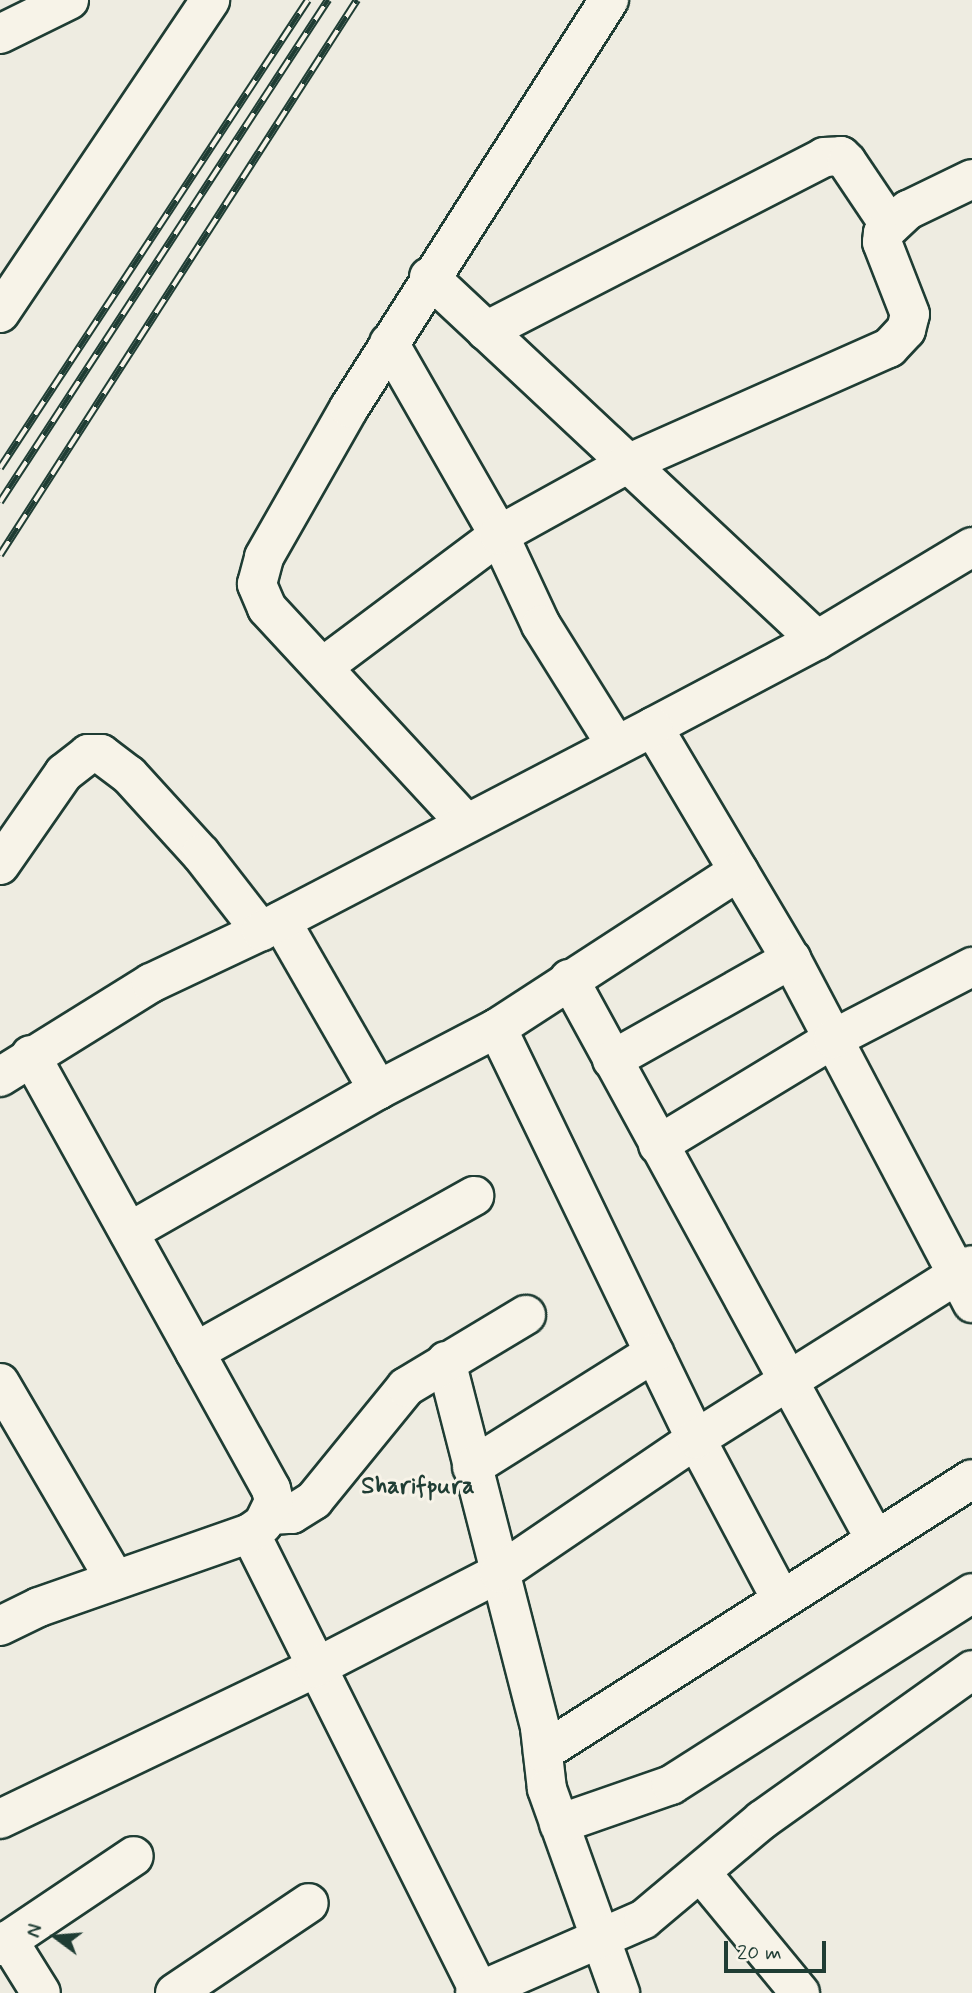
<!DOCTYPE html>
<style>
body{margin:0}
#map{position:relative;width:972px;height:1993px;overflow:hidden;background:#eeece1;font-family:Mynerve,sans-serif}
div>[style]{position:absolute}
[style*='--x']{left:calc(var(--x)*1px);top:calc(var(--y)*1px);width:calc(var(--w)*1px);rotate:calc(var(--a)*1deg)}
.roads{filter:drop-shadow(2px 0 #1f3d34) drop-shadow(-2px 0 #1f3d34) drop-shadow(0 2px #1f3d34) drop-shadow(0 -2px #1f3d34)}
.minor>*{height:38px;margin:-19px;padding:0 19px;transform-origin:19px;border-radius:19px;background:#f7f3e8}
.rail>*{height:8px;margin-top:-4px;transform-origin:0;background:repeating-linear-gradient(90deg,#f7f3e8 0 16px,#1f3d34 0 32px);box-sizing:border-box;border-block:2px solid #1f3d34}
span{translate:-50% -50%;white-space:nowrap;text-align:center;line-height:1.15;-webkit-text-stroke:6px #f7f3e8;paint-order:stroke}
.neighbourhood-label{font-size:24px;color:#1f3d34;font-weight:700}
.north{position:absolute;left:21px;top:1902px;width:70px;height:70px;-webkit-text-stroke:5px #f7f3e8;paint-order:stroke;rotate:286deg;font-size:19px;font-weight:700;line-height:28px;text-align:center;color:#1f3d34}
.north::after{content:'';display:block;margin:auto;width:24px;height:32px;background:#1f3d34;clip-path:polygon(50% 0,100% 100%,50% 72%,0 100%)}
.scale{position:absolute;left:724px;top:1941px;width:102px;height:32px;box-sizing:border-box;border:4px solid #1f3d34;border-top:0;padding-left:9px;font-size:21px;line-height:24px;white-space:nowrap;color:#1f3d34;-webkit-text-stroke:5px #f7f3e8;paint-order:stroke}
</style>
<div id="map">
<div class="roads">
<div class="minor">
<div style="--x:0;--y:34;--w:77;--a:-26.2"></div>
<div style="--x:429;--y:277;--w:531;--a:43.09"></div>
<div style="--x:0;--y:313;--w:377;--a:-56.1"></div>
<div style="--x:486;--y:331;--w:380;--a:-27.2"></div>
<div style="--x:824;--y:157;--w:17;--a:-3"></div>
<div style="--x:841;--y:156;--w:8;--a:45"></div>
<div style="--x:847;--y:162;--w:77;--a:56.1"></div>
<div style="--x:389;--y:343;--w:221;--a:60.2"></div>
<div style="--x:499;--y:535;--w:99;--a:65"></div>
<div style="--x:541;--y:625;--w:142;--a:58"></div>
<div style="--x:972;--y:547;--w:181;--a:149"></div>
<div style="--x:817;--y:640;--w:186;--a:152.1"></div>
<div style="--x:653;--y:727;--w:270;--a:59.3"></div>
<div style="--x:791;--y:959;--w:389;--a:62.2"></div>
<div style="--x:324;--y:666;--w:219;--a:-36.8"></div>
<div style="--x:499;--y:535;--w:146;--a:-29"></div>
<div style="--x:627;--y:464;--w:287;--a:-23.9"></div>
<div style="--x:889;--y:348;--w:25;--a:-47"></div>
<div style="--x:906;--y:330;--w:16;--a:-76"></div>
<div style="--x:910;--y:314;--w:77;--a:-111.3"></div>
<div style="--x:882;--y:242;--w:9;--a:-84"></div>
<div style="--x:883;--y:233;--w:34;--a:-43"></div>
<div style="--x:908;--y:210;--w:71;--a:-25.8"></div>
<div style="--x:466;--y:823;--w:293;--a:-132.8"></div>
<div style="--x:267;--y:608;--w:26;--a:-113"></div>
<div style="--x:257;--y:584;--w:28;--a:-75"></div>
<div style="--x:264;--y:557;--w:172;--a:-60.3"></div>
<div style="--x:349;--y:408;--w:484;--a:-57.5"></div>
<div style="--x:0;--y:865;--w:112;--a:-55.2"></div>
<div style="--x:64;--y:773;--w:31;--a:-38"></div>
<div style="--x:88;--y:754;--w:13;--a:0"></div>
<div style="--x:101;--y:754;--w:35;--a:37"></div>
<div style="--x:129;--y:775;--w:107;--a:47.7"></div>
<div style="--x:201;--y:854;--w:98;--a:52.1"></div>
<div style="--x:281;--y:921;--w:195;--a:60.1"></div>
<div style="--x:378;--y:1090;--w:134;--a:-27.5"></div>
<div style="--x:497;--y:1028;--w:288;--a:-33"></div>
<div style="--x:569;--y:979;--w:638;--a:61.35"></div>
<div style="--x:497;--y:1028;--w:457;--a:64.2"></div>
<div style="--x:696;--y:1439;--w:181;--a:62"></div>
<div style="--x:612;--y:1060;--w:206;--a:-29.4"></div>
<div style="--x:0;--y:1077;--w:178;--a:-31.9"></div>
<div style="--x:151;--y:983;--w:122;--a:-25.3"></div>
<div style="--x:261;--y:931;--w:442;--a:-27.5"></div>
<div style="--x:658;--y:1145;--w:205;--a:-31.2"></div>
<div style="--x:833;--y:1039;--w:157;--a:-27.4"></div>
<div style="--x:129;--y:1232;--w:287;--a:-29.7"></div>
<div style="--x:195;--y:1352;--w:320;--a:-29.2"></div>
<div style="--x:446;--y:1361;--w:379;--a:75.6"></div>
<div style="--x:540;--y:1728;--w:61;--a:83.5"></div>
<div style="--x:547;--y:1789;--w:217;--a:70.3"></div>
<div style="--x:0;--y:1383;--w:228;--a:59.7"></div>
<div style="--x:472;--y:1467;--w:215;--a:-32.1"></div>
<div style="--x:270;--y:1515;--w:22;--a:-3"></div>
<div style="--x:292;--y:1514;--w:26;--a:-32"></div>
<div style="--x:314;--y:1500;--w:146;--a:-50.8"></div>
<div style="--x:406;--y:1387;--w:140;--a:-31"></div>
<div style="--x:250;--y:1533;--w:512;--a:63.43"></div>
<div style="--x:0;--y:1626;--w:43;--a:-26"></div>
<div style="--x:39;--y:1607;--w:224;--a:-19.3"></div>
<div style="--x:250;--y:1533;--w:16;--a:-35"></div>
<div style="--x:263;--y:1524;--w:25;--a:-64"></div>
<div style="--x:274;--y:1501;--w:12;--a:-104"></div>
<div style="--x:271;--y:1489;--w:496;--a:-119"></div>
<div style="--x:543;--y:1752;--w:508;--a:-32.47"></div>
<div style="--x:0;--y:1819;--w:349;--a:-25.6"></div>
<div style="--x:315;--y:1668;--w:207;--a:-27.3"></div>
<div style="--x:499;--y:1573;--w:238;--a:-34.2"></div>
<div style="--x:696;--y:1439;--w:326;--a:-32.2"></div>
<div style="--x:559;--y:1824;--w:119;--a:-19.2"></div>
<div style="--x:671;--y:1785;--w:357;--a:-32.5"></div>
<div style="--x:702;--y:1874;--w:154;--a:50.5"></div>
<div style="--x:8;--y:1940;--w:62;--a:58.1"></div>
<div style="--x:0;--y:1946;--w:161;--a:-33.9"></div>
<div style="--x:175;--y:1993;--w:161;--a:-33.9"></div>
<div style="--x:475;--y:1993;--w:184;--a:-23.6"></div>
<div style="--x:644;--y:1919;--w:154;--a:-40"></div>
<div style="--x:762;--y:1820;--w:258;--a:-35.5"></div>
</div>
</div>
<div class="rail">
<div style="--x:0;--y:468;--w:560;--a:-56.65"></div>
<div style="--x:0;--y:502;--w:600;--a:-56.84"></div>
<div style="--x:0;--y:555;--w:660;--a:-57.25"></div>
</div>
<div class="neighbourhood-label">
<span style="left:418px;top:1487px">Sharifpura</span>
</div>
<div class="north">N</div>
<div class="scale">20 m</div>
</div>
